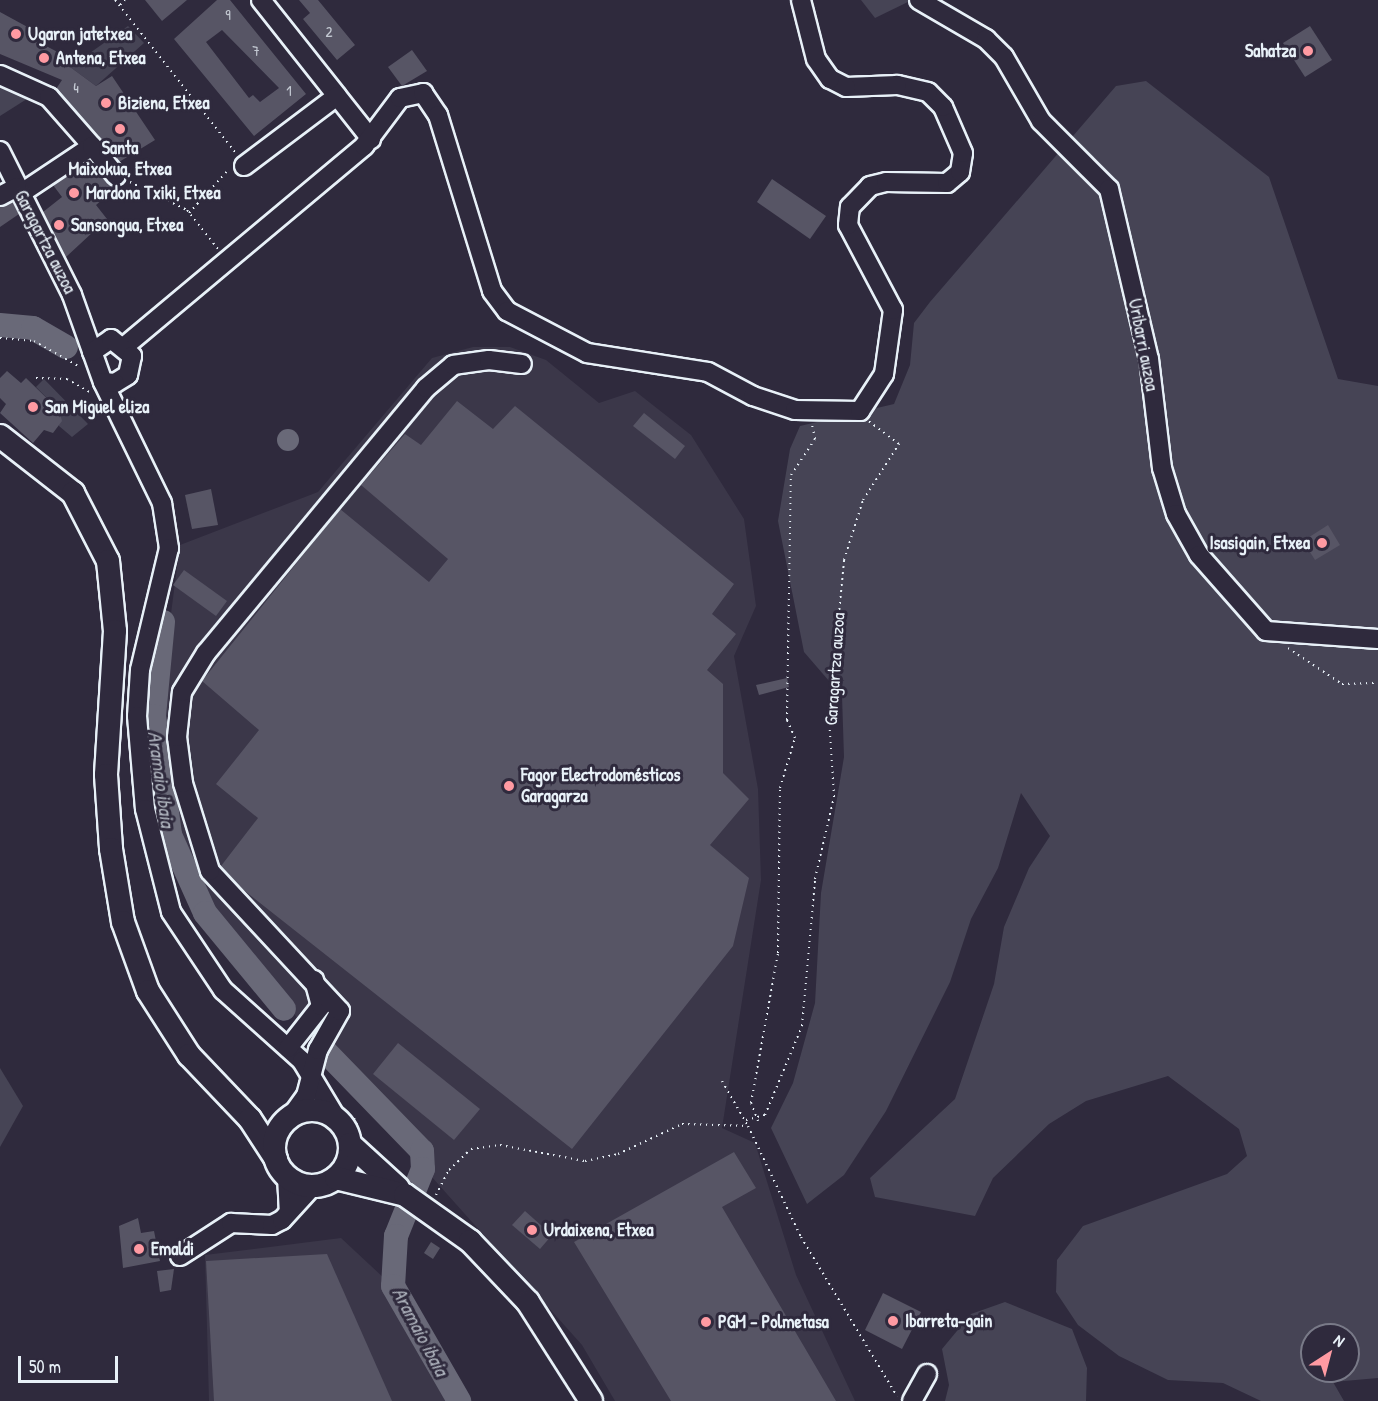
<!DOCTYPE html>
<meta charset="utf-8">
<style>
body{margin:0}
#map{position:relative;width:1378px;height:1401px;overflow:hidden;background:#2f2a3d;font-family:"Patrick Hand",sans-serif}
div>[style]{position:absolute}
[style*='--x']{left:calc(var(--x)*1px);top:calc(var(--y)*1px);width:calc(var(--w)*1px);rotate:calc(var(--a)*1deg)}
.built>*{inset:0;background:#3b3749}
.green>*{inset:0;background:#464455}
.water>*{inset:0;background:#696978}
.round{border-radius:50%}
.river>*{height:24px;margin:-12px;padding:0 12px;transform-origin:12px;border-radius:12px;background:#696978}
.building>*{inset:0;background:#575565}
.path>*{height:2px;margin-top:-1px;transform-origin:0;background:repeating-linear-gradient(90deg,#e8f1f8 0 1.5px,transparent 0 6px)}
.roads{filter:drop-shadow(2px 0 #e8f1f8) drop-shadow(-2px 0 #e8f1f8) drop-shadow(0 2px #e8f1f8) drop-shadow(0 -2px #e8f1f8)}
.minor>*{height:18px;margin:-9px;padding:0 9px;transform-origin:9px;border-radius:9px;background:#2f2a3d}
.major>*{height:22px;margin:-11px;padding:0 11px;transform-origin:11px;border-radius:11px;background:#2f2a3d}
.major>.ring{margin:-11px;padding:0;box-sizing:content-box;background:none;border:22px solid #2f2a3d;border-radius:50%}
.dots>*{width:16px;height:16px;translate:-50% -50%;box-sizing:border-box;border:3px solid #2f2a3d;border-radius:50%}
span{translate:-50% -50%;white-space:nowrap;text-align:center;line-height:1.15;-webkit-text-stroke:6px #2f2a3d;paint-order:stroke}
.number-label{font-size:15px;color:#c4cad3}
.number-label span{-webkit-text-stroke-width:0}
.poi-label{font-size:18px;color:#e8f1f8;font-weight:700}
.left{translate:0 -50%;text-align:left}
.right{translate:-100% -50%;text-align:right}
.street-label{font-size:18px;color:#e8f1f8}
.water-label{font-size:20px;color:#afb4be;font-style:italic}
.north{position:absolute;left:1300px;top:1323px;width:60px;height:60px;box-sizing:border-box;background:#2f2a3d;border:2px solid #797a88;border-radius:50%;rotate:36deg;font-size:16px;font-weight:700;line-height:24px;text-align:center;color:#e8f1f8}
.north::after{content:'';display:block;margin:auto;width:21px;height:27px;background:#ff9aa2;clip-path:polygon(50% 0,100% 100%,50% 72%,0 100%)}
.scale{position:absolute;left:18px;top:1356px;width:100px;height:27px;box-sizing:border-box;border:3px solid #e8f1f8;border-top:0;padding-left:8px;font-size:18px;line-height:21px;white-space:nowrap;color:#e8f1f8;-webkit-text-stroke:4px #2f2a3d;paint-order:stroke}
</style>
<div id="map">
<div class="built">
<div style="clip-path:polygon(473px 347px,510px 347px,546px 360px,599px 403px,635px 391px,691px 435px,744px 519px,756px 606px,734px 656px,758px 789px,761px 880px,722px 1128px,755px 1143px,796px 1275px,855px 1401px,615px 1401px,582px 1345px,371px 1109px,257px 968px,187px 865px,163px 752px,165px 659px,180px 545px,318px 492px,432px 358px)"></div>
<div style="clip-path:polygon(341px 1238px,385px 1279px,448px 1401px,209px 1401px,205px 1255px)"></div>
</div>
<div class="green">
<div style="clip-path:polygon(861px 0,912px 0,875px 18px)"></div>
<div style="clip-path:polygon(128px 26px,144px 43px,96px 86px,70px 67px)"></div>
<div style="clip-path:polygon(evenodd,1146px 81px,1269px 177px,1338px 379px,1378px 386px,1378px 1378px,1333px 1382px,1344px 1401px,1261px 1401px,1223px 1383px,1168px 1380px,1119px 1356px,1078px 1325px,1056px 1292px,1057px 1260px,1083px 1226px,1227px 1174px,1247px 1156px,1239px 1129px,1168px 1076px,1086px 1101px,1049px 1124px,993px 1178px,975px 1216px,875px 1197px,870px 1178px,955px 1099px,994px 984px,1004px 927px,1029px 868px,1050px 836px,1021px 793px,998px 868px,971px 919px,950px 982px,886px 1111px,844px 1175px,807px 1204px,771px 1128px,793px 1083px,815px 1003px,821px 893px,844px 757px,842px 696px,804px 652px,778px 521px,790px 449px,800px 426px,894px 404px,910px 365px,914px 323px,930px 302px,1116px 86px,1146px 81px,1312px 1335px,1348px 1335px,1348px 1371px,1312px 1371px,1312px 1335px)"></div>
<div style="clip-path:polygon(5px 84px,30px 97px,0 116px,0 87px)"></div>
<div style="clip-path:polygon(44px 379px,88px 424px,72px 437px,59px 426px,59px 410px,36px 387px)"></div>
<div style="clip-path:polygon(0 1068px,23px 1106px,0 1147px)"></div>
<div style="clip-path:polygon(1005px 1302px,1072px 1329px,1087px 1368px,1086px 1401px,945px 1401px,949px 1385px,942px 1349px,971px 1314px)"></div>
</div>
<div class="water">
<div class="round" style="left:277px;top:429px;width:22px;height:22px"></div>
</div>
<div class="river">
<div style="--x:0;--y:325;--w:33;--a:5"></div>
<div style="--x:33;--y:328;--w:38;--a:30"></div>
<div style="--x:163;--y:622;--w:94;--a:95.5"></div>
<div style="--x:154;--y:716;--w:120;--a:82.3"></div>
<div style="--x:170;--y:835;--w:85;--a:65.8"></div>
<div style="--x:205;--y:913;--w:124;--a:50.5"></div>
<div style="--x:325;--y:1051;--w:139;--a:45.9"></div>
<div style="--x:422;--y:1151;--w:18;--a:87"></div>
<div style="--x:423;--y:1169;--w:72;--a:111.9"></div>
<div style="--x:396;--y:1236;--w:50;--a:93.4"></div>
<div style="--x:393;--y:1286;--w:133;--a:60.1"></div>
</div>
<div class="building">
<div style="clip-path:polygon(145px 0,187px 0,162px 21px)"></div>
<div style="clip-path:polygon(evenodd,217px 0,230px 0,306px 94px,254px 136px,174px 39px,217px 0,222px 30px,279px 88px,260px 102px,253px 95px,249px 98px,206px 42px,222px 30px)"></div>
<div style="clip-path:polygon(299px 0,318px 0,355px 45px,337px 60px,303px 19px,310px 13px)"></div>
<div style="clip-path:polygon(0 12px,33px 30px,29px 37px,69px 58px,66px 64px,96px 86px,112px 76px,155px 140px,119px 162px,56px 89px,62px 80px,0 54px)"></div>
<div style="clip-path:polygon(1310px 26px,1332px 60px,1305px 77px,1283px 43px)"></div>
<div style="clip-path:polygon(412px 50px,427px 71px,402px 86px,388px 67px)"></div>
<div style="clip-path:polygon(90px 161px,115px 189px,96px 205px,107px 219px,66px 257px,43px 212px,62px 197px,53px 185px)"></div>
<div style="clip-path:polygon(772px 179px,826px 216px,810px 239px,757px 202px)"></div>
<div style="clip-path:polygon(13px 202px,19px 214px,0 227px,0 207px)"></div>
<div style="clip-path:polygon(7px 371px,21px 383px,26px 378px,59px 410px,62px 421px,53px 433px,44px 430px,33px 443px,0 413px,6px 404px,0 398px,0 378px)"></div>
<div style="clip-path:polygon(457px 401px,493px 429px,515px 406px,734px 584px,712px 614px,736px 634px,707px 670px,723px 684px,723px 773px,749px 799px,710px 845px,749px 878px,733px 946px,572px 1149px,241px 888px,221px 866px,258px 818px,216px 784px,259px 730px,202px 681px,340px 509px,429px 582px,448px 559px,361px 485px,405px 434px,421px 445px)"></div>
<div style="clip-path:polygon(644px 413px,685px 446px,675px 459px,633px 426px)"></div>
<div style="clip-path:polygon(211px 489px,218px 525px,192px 529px,185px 495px)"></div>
<div style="clip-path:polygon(1328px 525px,1340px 545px,1315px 560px,1303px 541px)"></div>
<div style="clip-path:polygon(184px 570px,227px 601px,216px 616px,173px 585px)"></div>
<div style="clip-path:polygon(787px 678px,789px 687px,759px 695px,756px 685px)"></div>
<div style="clip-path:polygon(398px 1043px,480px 1109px,454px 1140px,373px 1074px)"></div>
<div style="clip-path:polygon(734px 1152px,756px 1188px,722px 1207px,836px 1401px,671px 1401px,574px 1242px)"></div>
<div style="clip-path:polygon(525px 1211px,552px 1235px,540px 1249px,512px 1225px)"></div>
<div style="clip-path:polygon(138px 1218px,141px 1233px,154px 1231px,160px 1261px,123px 1268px,119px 1226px)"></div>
<div style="clip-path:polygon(431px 1242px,440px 1248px,433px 1259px,424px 1253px)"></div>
<div style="clip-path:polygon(327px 1254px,392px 1401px,214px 1401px,206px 1261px)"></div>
<div style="clip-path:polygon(174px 1269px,171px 1290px,160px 1292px,157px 1271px)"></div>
<div style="clip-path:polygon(883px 1293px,921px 1312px,902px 1349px,865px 1330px)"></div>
</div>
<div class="path">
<div style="--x:115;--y:0;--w:195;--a:51.7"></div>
<div style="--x:120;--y:5;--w:7;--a:-45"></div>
<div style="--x:130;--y:182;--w:64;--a:26.2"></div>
<div style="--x:187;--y:210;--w:50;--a:51.5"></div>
<div style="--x:189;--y:213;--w:59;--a:-47.7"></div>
<div style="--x:0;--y:338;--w:34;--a:5"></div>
<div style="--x:34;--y:341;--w:53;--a:29.5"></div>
<div style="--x:36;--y:378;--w:31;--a:2"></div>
<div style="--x:67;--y:379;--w:28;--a:30"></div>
<div style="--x:1288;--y:648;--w:65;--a:33.7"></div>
<div style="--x:1342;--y:684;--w:36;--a:-2"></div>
<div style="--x:722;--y:1081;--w:52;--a:60"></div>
<div style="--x:354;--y:1118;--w:12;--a:66"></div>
<div style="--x:746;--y:1120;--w:20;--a:-15"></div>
<div style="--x:765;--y:1115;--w:96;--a:-67.4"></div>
<div style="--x:802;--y:1026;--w:148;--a:-84.9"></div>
<div style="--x:815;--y:879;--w:84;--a:-77"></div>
<div style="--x:834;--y:797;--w:80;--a:-93.6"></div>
<div style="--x:829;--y:717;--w:158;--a:-84.5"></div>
<div style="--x:844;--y:560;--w:63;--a:-72.4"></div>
<div style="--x:863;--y:500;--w:67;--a:-57.3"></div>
<div style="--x:899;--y:444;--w:38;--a:-143"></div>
<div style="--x:758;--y:1121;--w:19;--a:-111"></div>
<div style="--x:751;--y:1103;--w:152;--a:-79.8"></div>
<div style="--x:778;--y:953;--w:165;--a:-89.3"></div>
<div style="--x:780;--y:788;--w:52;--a:-73.3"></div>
<div style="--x:795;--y:738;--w:20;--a:-114"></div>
<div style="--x:787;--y:720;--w:245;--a:-89.1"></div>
<div style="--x:791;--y:475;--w:43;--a:-56.3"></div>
<div style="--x:815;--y:439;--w:14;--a:-102"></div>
<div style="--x:436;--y:1195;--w:28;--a:-63"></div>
<div style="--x:449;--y:1170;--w:30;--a:-44"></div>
<div style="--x:471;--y:1149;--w:29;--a:-8"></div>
<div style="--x:500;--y:1145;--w:86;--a:10.7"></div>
<div style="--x:585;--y:1161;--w:34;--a:-12"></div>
<div style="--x:618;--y:1154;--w:71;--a:-25.1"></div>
<div style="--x:682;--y:1124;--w:66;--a:1.7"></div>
<div style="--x:748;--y:1126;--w:123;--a:64.5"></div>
<div style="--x:801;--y:1237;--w:186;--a:58.9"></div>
</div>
<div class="roads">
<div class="minor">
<div style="--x:261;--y:0;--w:122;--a:51.6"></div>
<div style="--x:919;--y:0;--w:78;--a:30.2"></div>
<div style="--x:986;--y:39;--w:25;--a:45"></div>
<div style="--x:1004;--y:57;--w:74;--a:60"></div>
<div style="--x:1041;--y:121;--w:96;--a:45"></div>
<div style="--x:1109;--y:189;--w:175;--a:76.8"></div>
<div style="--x:1149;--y:359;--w:110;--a:83.2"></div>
<div style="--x:1162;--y:468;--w:48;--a:73.1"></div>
<div style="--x:1176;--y:514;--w:47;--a:60.7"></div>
<div style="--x:1199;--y:555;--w:101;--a:48.6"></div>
<div style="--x:1266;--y:631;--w:112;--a:4.1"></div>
<div style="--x:0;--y:75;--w:54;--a:24.2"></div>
<div style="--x:49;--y:97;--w:65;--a:48.7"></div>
<div style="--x:92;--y:146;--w:83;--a:146.3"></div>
<div style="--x:92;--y:146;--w:38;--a:51"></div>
<div style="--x:0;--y:151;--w:161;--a:63.4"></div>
<div style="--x:72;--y:295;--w:92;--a:70.4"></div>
<div style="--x:103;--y:382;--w:135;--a:64"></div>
<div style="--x:162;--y:503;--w:46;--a:81.2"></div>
<div style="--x:169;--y:548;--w:125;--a:103.4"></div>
<div style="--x:140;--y:670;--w:46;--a:93.7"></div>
<div style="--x:137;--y:716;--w:93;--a:85.1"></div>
<div style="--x:145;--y:809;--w:106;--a:75.8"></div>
<div style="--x:171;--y:912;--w:94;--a:56.3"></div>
<div style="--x:223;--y:990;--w:106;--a:41.9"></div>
<div style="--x:302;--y:1061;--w:70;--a:59"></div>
<div style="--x:244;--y:166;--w:116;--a:-37"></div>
<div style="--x:337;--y:96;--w:55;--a:51.7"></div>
<div style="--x:0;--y:196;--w:19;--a:-28"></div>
<div style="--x:125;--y:346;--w:312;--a:-39.9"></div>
<div style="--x:364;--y:146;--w:60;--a:-53.1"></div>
<div style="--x:400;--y:98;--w:24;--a:-12"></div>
<div style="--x:423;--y:93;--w:27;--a:56"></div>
<div style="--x:438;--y:115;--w:184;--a:72.9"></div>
<div style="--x:492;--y:291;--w:25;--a:53"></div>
<div style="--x:507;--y:311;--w:90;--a:27.7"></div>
<div style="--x:587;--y:353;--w:122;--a:8.9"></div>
<div style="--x:708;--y:372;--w:51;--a:28.1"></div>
<div style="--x:753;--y:396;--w:44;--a:18.4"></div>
<div style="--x:795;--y:410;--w:65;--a:0.9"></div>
<div style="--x:860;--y:411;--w:44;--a:-57"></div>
<div style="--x:884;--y:374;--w:65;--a:-82"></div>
<div style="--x:893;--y:310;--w:96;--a:-117.9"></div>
<div style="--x:848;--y:225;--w:18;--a:-84"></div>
<div style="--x:850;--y:207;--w:29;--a:-46"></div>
<div style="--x:870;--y:186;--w:16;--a:-14"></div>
<div style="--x:886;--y:182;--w:61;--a:0.9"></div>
<div style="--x:947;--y:183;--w:17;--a:-40"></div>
<div style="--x:960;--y:172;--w:19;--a:-81"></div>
<div style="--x:963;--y:153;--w:50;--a:-113.5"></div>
<div style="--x:943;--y:107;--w:21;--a:-135"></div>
<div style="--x:928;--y:92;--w:32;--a:-167"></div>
<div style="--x:897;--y:85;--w:51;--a:177.8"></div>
<div style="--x:846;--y:87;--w:18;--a:-153"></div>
<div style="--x:830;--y:79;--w:24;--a:-125"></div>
<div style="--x:816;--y:59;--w:61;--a:-104.3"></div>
<div style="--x:92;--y:352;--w:23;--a:-34"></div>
<div style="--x:111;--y:339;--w:27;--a:39"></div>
<div style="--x:132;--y:356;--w:19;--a:102"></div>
<div style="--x:128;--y:375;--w:15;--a:148"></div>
<div style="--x:115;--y:383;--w:12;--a:-175"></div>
<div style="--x:288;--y:1048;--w:53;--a:-51.8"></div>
<div style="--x:321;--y:1006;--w:27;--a:-105"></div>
<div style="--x:292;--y:1115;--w:24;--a:-54"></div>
<div style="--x:306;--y:1096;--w:48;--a:-75.4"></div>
<div style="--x:318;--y:1050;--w:45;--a:-60.6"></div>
<div style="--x:340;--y:1011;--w:191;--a:-132.9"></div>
<div style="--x:210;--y:871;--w:92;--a:-107.1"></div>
<div style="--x:183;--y:783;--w:46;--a:-97.4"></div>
<div style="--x:177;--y:737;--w:45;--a:-83.7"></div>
<div style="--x:182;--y:692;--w:46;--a:-58.4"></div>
<div style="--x:206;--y:653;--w:344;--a:-50.3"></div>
<div style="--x:426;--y:388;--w:35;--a:-40"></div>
<div style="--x:453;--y:365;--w:36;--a:-8"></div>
<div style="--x:489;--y:360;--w:33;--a:7"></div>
<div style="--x:287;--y:1176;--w:33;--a:87"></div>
<div style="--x:180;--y:1256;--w:61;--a:-32.9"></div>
<div style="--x:231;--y:1223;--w:41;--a:2.8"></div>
<div style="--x:272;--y:1225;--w:11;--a:-27"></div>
<div style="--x:282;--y:1220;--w:46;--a:-47.6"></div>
<div style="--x:912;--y:1401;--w:31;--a:-61"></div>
</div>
<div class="major">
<div style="--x:0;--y:436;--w:93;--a:38"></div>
<div style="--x:73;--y:493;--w:76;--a:62.8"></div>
<div style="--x:108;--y:561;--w:70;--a:84.3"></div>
<div style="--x:115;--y:631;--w:144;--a:93.6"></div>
<div style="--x:106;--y:775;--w:74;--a:86.1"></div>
<div style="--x:111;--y:849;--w:74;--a:80.7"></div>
<div style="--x:123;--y:922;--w:73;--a:70.1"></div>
<div style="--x:148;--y:991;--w:76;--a:57.4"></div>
<div style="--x:189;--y:1055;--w:88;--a:46.4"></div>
<div style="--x:250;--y:1119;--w:48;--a:57"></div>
<div class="ring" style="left:274px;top:1110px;width:54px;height:54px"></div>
<div style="--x:350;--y:1144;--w:65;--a:42.5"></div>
<div style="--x:336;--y:1178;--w:71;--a:13.8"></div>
<div style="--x:405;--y:1195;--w:80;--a:35.3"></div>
<div style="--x:470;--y:1241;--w:84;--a:46.4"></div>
<div style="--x:528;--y:1302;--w:117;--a:57.5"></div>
</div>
</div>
<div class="dots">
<div style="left:16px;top:34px;background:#ff9aa2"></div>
<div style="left:1308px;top:51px;background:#ff9aa2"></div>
<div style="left:44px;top:58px;background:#ff9aa2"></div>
<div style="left:106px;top:103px;background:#ff9aa2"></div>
<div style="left:120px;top:129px;background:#ff9aa2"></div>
<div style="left:74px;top:193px;background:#ff9aa2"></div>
<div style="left:59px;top:225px;background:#ff9aa2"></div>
<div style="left:33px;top:407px;background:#ff9aa2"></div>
<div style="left:1322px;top:543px;background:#ff9aa2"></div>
<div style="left:509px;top:786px;background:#ff9aa2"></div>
<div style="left:532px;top:1230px;background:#ff9aa2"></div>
<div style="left:139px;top:1249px;background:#ff9aa2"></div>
<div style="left:893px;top:1321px;background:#ff9aa2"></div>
<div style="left:706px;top:1322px;background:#ff9aa2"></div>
</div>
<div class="number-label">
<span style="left:228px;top:15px">9</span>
<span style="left:329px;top:32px">2</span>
<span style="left:256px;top:51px">7</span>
<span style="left:76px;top:88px">4</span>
<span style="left:289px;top:91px">1</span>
</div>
<div class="poi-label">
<span class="left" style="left:28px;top:34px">Ugaran jatetxea</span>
<span class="right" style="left:1296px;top:51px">Sahatza</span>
<span class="left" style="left:56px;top:58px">Antena, Etxea</span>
<span class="left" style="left:118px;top:103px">Biziena, Etxea</span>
<span style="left:120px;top:159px">Santa<br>Maixokua, Etxea</span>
<span class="left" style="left:86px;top:193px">Mardona Txiki, Etxea</span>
<span class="left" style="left:71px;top:225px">Sansongua, Etxea</span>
<span class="left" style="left:45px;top:407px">San Miguel eliza</span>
<span class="right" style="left:1310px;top:543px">Isasigain, Etxea</span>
<span class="left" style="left:521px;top:786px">Fagor Electrodomésticos<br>Garagarza</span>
<span class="left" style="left:544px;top:1230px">Urdaixena, Etxea</span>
<span class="left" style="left:151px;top:1249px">Emaldi</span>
<span class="left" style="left:905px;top:1321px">Ibarreta-gain</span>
<span class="left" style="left:718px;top:1322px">PGM - Polmetasa</span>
</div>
<div class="street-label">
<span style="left:45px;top:242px;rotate:63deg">Garagartza auzoa</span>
<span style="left:1143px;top:345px;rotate:79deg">Uribarri auzoa</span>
<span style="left:835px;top:669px;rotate:-86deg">Garagartza auzoa</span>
</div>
<div class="water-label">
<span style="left:162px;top:779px;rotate:82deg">Aramaio ibaia</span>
<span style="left:421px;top:1331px;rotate:62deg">Aramaio ibaia</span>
</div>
<div class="north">N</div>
<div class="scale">50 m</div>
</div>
